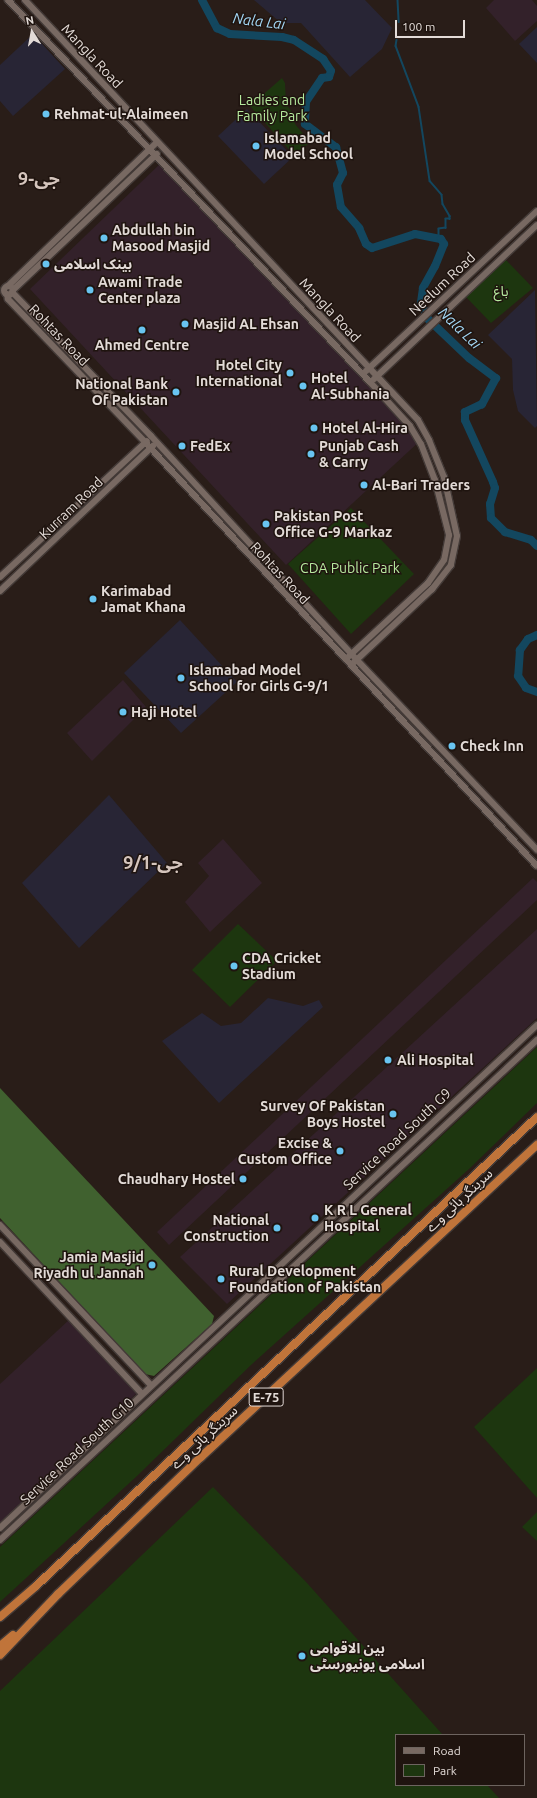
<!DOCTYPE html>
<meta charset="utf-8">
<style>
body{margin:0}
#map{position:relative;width:537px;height:1798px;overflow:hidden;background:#291d18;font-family:Ubuntu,"Noto Sans Arabic",sans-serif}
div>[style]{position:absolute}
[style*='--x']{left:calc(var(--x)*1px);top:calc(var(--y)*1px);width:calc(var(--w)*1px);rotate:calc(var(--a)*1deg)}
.commercial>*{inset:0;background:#33212a}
.education>*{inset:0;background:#282535}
.green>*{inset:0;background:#1d360f}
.forest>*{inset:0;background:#40612f}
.stream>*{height:1.5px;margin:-0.75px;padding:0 0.75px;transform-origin:0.75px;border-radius:0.75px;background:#13475f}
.river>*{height:8px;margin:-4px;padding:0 4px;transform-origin:4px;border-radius:4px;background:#13475f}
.roads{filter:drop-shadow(1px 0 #433a37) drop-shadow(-1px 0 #433a37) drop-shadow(0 1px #433a37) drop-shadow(0 -1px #433a37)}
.secondary>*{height:6px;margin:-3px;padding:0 3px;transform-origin:3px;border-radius:3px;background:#786962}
.secondary>.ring{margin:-3px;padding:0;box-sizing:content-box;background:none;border:6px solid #786962;border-radius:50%}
.highway>*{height:8px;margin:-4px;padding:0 4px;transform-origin:4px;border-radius:4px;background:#c0743a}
.dots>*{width:11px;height:11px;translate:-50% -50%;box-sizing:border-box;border:2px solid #1f140f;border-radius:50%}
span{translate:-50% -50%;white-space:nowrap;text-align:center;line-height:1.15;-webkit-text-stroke:3px #1f140f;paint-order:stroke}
.shield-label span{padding:1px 3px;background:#1f140f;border:1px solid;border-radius:3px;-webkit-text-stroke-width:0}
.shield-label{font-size:13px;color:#e3dbd7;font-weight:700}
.street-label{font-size:14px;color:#e3dbd7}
.park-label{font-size:14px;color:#b6ea9e}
.poi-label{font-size:14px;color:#e3dbd7;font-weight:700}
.left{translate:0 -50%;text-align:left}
.right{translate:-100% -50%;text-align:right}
.water-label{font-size:15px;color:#a2d6f4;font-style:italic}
.district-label{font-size:18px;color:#d5c5bd;font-weight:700}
.legend{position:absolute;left:395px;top:1734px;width:130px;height:52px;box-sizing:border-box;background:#1f140f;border:1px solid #6d645f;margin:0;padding:5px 7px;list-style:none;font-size:12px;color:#e3dbd7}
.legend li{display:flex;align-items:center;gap:8px;height:20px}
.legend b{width:20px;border:1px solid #6d645f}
.north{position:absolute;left:12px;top:12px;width:40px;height:40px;-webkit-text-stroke:3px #1f140f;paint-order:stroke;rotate:349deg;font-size:11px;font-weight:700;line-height:16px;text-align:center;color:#e3dbd7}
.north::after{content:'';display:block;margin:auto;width:14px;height:18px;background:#e3dbd7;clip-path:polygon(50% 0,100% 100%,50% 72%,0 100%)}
.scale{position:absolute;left:395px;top:20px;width:70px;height:18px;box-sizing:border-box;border:2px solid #e3dbd7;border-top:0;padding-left:5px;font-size:12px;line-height:14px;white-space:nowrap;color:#e3dbd7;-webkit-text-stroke:3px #1f140f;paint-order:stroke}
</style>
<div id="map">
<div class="commercial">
<div style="clip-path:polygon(494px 0,532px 0,537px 6px,537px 21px,515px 41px,486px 8px)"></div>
<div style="clip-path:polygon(162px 162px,422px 439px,286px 565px,30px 289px)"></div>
<div style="clip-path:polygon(123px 680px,146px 707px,92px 761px,67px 733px)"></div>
<div style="clip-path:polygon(223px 839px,262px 883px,210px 932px,185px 902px,209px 876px,198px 863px)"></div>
<div style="clip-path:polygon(533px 878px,537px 882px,537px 900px,169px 1245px,157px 1232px)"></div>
<div style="clip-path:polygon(537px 929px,537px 1018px,227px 1304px,180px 1257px)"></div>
<div style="clip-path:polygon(70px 1319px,137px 1393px,0 1523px,0 1384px)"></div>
</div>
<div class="education">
<div style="clip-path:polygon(254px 0,365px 0,392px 28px,382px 49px,350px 77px,301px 23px,281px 23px)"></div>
<div style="clip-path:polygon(537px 27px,537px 63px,519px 44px)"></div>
<div style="clip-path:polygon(33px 34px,65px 69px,13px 116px,0 101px,0 65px)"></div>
<div style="clip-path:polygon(247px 109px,293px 157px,264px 184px,218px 136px)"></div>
<div style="clip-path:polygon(535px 290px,537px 426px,535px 428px,518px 411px,513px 390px,512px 359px,488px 335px)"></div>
<div style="clip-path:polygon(180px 620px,237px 682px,181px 733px,124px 673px)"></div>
<div style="clip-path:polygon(109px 795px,167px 863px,79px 948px,22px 883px)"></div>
<div style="clip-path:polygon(268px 998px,303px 1006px,319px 1000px,323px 1007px,219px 1103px,162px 1041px,202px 1013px,221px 1026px,241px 1023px)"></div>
</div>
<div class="green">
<div style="clip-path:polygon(282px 78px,285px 83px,286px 104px,292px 112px,295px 124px,310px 142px,295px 156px,250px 106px)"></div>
<div style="clip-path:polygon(506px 260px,533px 288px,491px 323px,466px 297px)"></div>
<div style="clip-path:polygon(351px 508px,414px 574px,351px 634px,288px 564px)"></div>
<div style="clip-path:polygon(238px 924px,277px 961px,230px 1007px,192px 970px)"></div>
<div style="clip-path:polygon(537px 1047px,537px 1103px,469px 1169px,251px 1365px,137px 1476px,0 1602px,0 1547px)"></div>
<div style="clip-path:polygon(537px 1368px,537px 1498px,474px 1427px)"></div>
<div style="clip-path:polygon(213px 1487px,307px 1583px,443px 1735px,396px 1735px,396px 1785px,487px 1785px,499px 1798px,0 1798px,0 1691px)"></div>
<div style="clip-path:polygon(537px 1512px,537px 1541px,522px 1527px)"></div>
</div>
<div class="forest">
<div style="clip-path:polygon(0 1088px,214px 1316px,212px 1324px,154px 1376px,145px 1374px,0 1218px)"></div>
</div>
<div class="stream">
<div style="--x:398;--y:0;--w:22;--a:87"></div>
<div style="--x:397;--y:40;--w:6;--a:99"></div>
<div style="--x:396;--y:46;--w:65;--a:69.3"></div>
<div style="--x:419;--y:107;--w:75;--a:81.5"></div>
<div style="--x:430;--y:181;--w:18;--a:49"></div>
<div style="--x:442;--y:195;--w:9;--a:84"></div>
<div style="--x:443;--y:204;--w:14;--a:60"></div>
<div style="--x:450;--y:216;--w:3;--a:90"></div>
<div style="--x:450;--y:219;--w:4;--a:180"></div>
<div style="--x:446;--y:219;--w:9;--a:90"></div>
<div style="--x:446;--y:228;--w:7;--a:172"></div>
<div style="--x:439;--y:229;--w:9;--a:90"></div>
</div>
<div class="river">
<div style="--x:202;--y:0;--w:32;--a:62"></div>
<div style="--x:217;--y:28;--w:14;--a:25"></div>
<div style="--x:230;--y:34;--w:52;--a:3.3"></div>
<div style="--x:282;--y:37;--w:12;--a:14"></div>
<div style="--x:294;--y:40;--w:35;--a:33"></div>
<div style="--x:323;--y:59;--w:14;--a:56"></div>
<div style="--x:331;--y:71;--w:6;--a:108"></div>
<div style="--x:329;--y:77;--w:7;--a:172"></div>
<div style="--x:322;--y:78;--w:29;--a:124"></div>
<div style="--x:306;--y:102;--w:22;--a:93"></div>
<div style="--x:305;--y:124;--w:39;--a:37"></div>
<div style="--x:336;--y:147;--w:27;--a:75"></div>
<div style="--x:343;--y:173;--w:13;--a:117"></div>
<div style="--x:337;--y:185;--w:22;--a:80"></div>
<div style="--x:341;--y:207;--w:28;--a:49"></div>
<div style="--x:359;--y:228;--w:17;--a:66"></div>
<div style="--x:366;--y:244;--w:7;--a:34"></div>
<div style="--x:372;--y:248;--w:45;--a:-18"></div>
<div style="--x:415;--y:234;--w:26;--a:11"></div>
<div style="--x:441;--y:239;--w:6;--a:59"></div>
<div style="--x:444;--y:244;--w:24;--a:112"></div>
<div style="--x:435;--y:266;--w:25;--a:119"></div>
<div style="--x:423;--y:288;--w:15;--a:98"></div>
<div style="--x:421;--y:303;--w:17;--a:66"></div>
<div style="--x:428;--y:319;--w:57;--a:43.6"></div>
<div style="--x:469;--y:358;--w:34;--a:37"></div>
<div style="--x:496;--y:378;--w:30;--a:118"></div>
<div style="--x:482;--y:404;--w:19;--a:155"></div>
<div style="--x:465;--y:412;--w:8;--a:90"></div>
<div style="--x:465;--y:420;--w:68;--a:65.7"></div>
<div style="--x:493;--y:482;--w:6;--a:72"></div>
<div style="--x:495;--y:488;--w:17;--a:107"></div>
<div style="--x:490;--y:504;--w:14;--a:86"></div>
<div style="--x:491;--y:518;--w:20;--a:45"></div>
<div style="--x:505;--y:532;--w:27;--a:17"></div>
<div style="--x:531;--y:540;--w:8;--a:45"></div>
<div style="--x:537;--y:635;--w:10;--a:156"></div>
<div style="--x:528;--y:639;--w:14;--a:126"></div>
<div style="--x:520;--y:650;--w:26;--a:94"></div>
<div style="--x:518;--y:676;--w:14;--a:56"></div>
<div style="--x:526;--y:688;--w:12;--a:20"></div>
</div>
<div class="roads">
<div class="secondary">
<div style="--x:8;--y:0;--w:526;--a:46.54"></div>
<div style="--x:370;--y:382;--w:59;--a:47.7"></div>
<div style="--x:410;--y:426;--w:21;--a:59"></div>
<div style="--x:421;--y:444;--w:39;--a:69"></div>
<div style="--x:435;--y:480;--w:57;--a:75.7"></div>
<div style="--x:449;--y:535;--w:25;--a:101"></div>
<div style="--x:444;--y:560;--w:28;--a:125"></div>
<div style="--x:428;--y:583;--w:112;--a:137.2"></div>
<div style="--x:25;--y:0;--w:575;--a:46.9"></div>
<div style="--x:418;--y:420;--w:23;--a:61"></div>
<div style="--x:429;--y:440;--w:40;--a:68"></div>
<div style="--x:444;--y:477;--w:60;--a:77.6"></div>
<div style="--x:457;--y:536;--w:30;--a:102"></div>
<div style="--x:451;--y:565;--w:31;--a:128"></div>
<div style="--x:432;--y:589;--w:111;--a:136.8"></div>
<div class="ring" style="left:3.5px;top:285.5px;width:3px;height:3px"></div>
<div style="--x:8;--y:286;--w:207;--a:-44"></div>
<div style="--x:13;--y:290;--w:198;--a:-43.4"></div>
<div style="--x:12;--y:292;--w:200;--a:46"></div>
<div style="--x:151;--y:436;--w:303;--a:47.4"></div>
<div style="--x:356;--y:659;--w:263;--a:46.5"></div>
<div style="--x:7;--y:294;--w:5;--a:79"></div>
<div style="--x:8;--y:299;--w:198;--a:46.2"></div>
<div style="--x:145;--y:442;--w:577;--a:47.25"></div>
<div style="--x:366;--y:371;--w:234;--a:-43.1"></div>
<div style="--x:374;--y:379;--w:224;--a:-43.4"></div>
<div style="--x:0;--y:577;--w:200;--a:-42.8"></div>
<div style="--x:0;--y:591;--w:211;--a:-43.5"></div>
<div style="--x:0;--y:1225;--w:220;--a:46.7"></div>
<div style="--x:0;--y:1242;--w:208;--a:46.9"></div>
<div style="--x:0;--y:1528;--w:736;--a:-43.13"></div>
<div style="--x:0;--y:1540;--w:734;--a:-42.96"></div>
</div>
<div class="highway">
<div style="--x:0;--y:1617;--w:48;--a:-40.7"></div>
<div style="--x:36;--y:1586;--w:686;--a:-43.11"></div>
<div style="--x:0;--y:1646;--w:17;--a:-40"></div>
<div style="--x:0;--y:1655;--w:84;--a:-46.4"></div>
<div style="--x:58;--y:1594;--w:198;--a:-43.8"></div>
<div style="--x:201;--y:1457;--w:459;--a:-42.9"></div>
</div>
</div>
<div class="dots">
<div style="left:46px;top:114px;background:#68c4f0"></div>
<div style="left:256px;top:146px;background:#68c4f0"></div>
<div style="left:104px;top:238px;background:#68c4f0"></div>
<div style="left:46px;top:264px;background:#68c4f0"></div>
<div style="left:90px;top:290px;background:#68c4f0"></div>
<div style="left:185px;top:324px;background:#68c4f0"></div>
<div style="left:142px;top:330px;background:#68c4f0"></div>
<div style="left:290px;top:373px;background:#68c4f0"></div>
<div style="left:303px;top:386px;background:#68c4f0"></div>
<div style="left:176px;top:392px;background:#68c4f0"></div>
<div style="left:314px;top:428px;background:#68c4f0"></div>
<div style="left:182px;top:446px;background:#68c4f0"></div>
<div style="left:311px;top:454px;background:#68c4f0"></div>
<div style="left:364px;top:485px;background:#68c4f0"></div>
<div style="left:266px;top:524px;background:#68c4f0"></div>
<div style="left:93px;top:599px;background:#68c4f0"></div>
<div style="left:181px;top:678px;background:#68c4f0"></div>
<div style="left:123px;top:712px;background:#68c4f0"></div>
<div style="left:452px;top:746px;background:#68c4f0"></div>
<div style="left:234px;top:966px;background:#68c4f0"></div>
<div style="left:388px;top:1060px;background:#68c4f0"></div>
<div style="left:393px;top:1114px;background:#68c4f0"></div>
<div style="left:340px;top:1151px;background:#68c4f0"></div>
<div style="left:243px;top:1179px;background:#68c4f0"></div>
<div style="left:315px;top:1218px;background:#68c4f0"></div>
<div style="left:277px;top:1228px;background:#68c4f0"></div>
<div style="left:152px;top:1265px;background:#68c4f0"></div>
<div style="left:221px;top:1279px;background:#68c4f0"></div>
<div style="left:302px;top:1656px;background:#68c4f0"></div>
</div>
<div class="shield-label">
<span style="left:266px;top:1397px">E-75</span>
</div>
<div class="street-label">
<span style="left:92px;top:56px;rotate:47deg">Mangla Road</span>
<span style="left:442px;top:284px;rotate:-43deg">Neelum Road</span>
<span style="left:330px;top:310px;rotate:47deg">Mangla Road</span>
<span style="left:59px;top:335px;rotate:46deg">Rohtas Road</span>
<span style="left:71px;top:508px;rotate:-44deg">Kurram Road</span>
<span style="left:280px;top:573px;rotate:47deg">Rohtas Road</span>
<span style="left:397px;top:1139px;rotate:-43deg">Service Road South G9</span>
<span style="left:459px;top:1200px;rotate:-43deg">سرینگر ہائی وے</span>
<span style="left:204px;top:1437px;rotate:-43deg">سرینگر ہائی وے</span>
<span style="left:77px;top:1451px;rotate:-43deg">Service Road South G10</span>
</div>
<div class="park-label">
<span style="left:272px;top:108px">Ladies and<br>Family Park</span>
<span style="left:501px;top:291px">باغ</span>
<span style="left:350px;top:568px">CDA Public Park</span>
</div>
<div class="poi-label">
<span class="left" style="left:54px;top:114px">Rehmat-ul-Alaimeen</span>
<span class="left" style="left:264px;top:146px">Islamabad<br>Model School</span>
<span class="left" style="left:112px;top:238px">Abdullah bin<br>Masood Masjid</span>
<span class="left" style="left:54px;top:264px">بینک اسلامی</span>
<span class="left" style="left:98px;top:290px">Awami Trade<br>Center plaza</span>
<span class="left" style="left:193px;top:324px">Masjid AL Ehsan</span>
<span style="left:142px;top:345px">Ahmed Centre</span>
<span class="right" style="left:282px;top:373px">Hotel City<br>International</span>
<span class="left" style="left:311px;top:386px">Hotel<br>Al-Subhania</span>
<span class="right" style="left:168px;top:392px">National Bank<br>Of Pakistan</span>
<span class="left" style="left:322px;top:428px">Hotel Al-Hira</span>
<span class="left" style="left:190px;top:446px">FedEx</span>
<span class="left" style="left:319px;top:454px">Punjab Cash<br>&amp; Carry</span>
<span class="left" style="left:372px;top:485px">Al-Bari Traders</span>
<span class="left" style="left:274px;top:524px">Pakistan Post<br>Office G-9 Markaz</span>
<span class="left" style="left:101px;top:599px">Karimabad<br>Jamat Khana</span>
<span class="left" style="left:189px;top:678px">Islamabad Model<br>School for Girls G-9/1</span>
<span class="left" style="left:131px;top:712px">Haji Hotel</span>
<span class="left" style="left:460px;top:746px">Check Inn</span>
<span class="left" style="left:242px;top:966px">CDA Cricket<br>Stadium</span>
<span class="left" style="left:397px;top:1060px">Ali Hospital</span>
<span class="right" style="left:385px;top:1114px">Survey Of Pakistan<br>Boys Hostel</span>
<span class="right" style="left:332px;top:1151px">Excise &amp;<br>Custom Office</span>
<span class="right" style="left:235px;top:1179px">Chaudhary Hostel</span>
<span class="left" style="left:324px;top:1218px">K R L General<br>Hospital</span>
<span class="right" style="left:269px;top:1228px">National<br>Construction</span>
<span class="right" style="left:144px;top:1265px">Jamia Masjid<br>Riyadh ul Jannah</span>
<span class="left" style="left:229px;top:1279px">Rural Development<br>Foundation of Pakistan</span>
<span class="left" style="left:310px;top:1656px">بین الاقوامی<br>اسلامی یونیورسٹی</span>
</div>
<div class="water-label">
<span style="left:259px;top:21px;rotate:7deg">Nala Lai</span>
<span style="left:460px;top:328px;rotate:44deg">Nala Lai</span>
</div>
<div class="district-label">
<span style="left:39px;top:178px">جی-9</span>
<span style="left:153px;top:862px">جی-9/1</span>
</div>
<ul class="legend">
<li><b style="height:5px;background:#786962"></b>Road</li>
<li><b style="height:11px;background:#1d360f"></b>Park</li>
</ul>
<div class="north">N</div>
<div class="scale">100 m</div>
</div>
